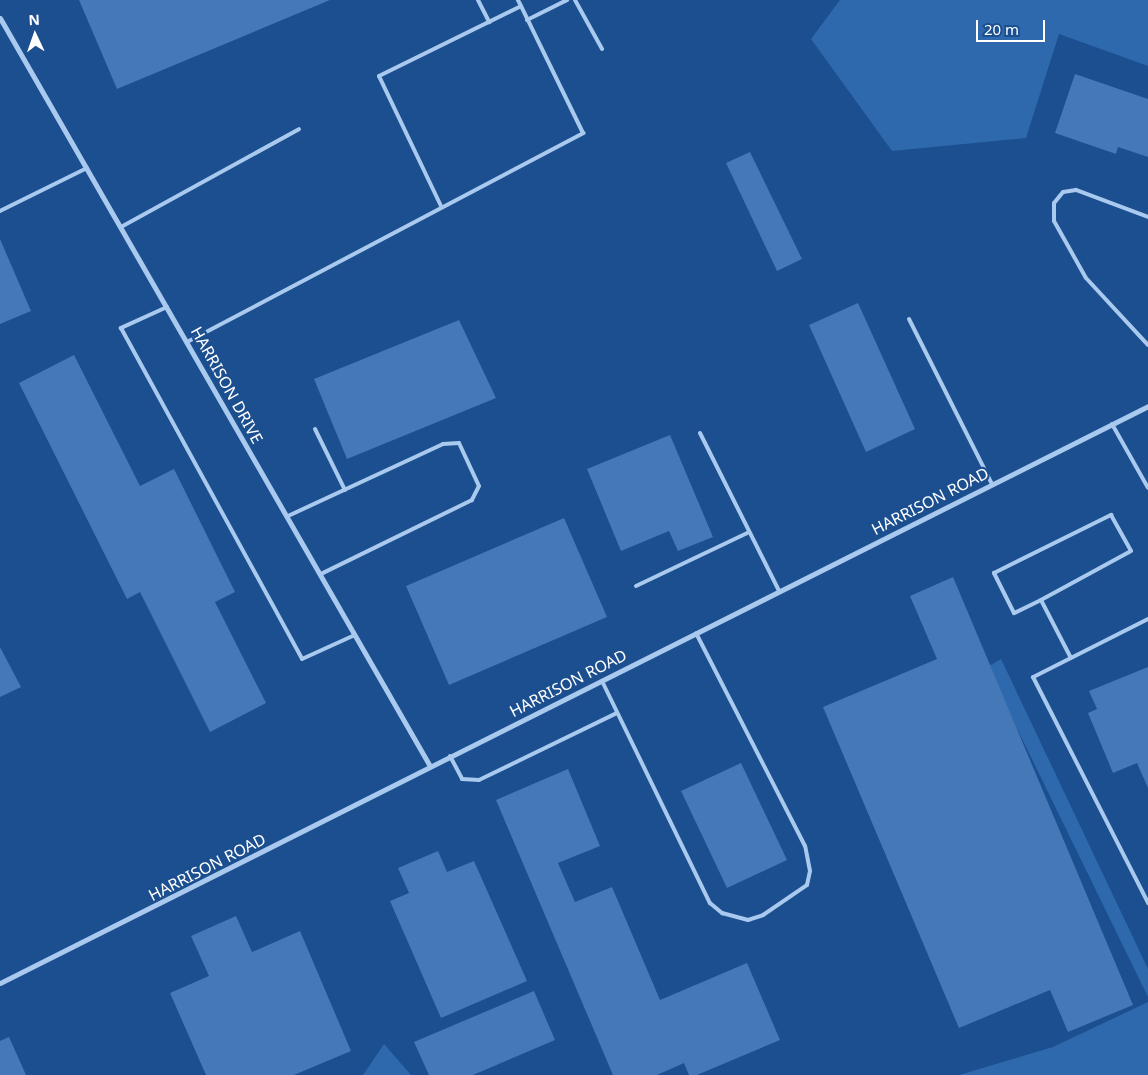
<!DOCTYPE html>
<style>
body{margin:0}
#map{position:relative;width:1148px;height:1075px;overflow:hidden;background:#1b4f8f;font-family:"Noto Sans",sans-serif}
div>[style]{position:absolute}
[style*='--x']{left:calc(var(--x)*1px);top:calc(var(--y)*1px);width:calc(var(--w)*1px);rotate:calc(var(--a)*1deg)}
.green>*{inset:0;background:#2e69ad}
.building>*{inset:0;background:#4478b7}
.service>*{height:4px;margin:-2px;padding:0 2px;transform-origin:2px;border-radius:2px;background:#a9c9ee}
.minor>*{height:5px;margin:-2.5px;padding:0 2.5px;transform-origin:2.5px;border-radius:2.5px;background:#a9c9ee}
span{translate:-50% -50%;white-space:nowrap;text-align:center;line-height:1.15;-webkit-text-stroke:4.5px #1b4f8f;paint-order:stroke}
.street-label{font-size:16px;color:#fff}
.north{position:absolute;left:10px;top:10px;width:50px;height:50px;-webkit-text-stroke:4px #1b4f8f;paint-order:stroke;rotate:357deg;font-size:14px;font-weight:700;line-height:20px;text-align:center;color:#fff}
.north::after{content:'';display:block;margin:auto;width:18px;height:22px;background:#fff;clip-path:polygon(50% 0,100% 100%,50% 72%,0 100%)}
.scale{position:absolute;left:976px;top:20px;width:69px;height:22px;box-sizing:border-box;border:2px solid #fff;border-top:0;padding-left:6px;font-size:15px;line-height:18px;white-space:nowrap;color:#fff;-webkit-text-stroke:4px #1b4f8f;paint-order:stroke}
</style>
<div id="map">
<div class="green">
<div style="clip-path:polygon(840px 0,1148px 0,1148px 66px,1059px 34px,1026px 138px,892px 151px,811px 39px)"></div>
<div style="clip-path:polygon(1001px 659px,1148px 969px,1148px 997px,987px 667px)"></div>
<div style="clip-path:polygon(1148px 1002px,1148px 1075px,959px 1075px,1053px 1047px)"></div>
<div style="clip-path:polygon(384px 1044px,411px 1075px,363px 1075px)"></div>
</div>
<div class="building">
<div style="clip-path:polygon(79px 0,330px 0,117px 89px)"></div>
<div style="clip-path:polygon(1075px 74px,1148px 99px,1148px 157px,1118px 147px,1116px 154px,1055px 133px)"></div>
<div style="clip-path:polygon(750px 152px,802px 259px,777px 271px,726px 163px)"></div>
<div style="clip-path:polygon(0 239px,31px 311px,0 324px)"></div>
<div style="clip-path:polygon(858px 303px,915px 429px,866px 452px,809px 325px)"></div>
<div style="clip-path:polygon(459px 320px,496px 398px,347px 459px,314px 379px)"></div>
<div style="clip-path:polygon(74px 355px,140px 486px,174px 469px,235px 592px,215px 602px,266px 703px,210px 732px,140px 592px,127px 599px,19px 383px)"></div>
<div style="clip-path:polygon(670px 435px,713px 537px,678px 551px,669px 531px,621px 551px,587px 469px)"></div>
<div style="clip-path:polygon(564px 518px,607px 617px,449px 685px,406px 586px)"></div>
<div style="clip-path:polygon(953px 577px,1133px 1005px,1068px 1032px,1050px 990px,959px 1028px,823px 707px,937px 659px,910px 596px)"></div>
<div style="clip-path:polygon(0 647px,21px 687px,0 697px)"></div>
<div style="clip-path:polygon(1148px 667px,1148px 788px,1137px 763px,1113px 773px,1088px 713px,1097px 709px,1089px 691px)"></div>
<div style="clip-path:polygon(741px 763px,787px 860px,727px 888px,681px 791px)"></div>
<div style="clip-path:polygon(568px 769px,600px 846px,558px 863px,575px 902px,612px 887px,660px 1000px,747px 963px,780px 1040px,697px 1075px,689px 1075px,684px 1063px,657px 1075px,613px 1075px,496px 800px)"></div>
<div style="clip-path:polygon(438px 851px,447px 872px,474px 861px,527px 981px,441px 1018px,390px 901px,409px 893px,398px 868px)"></div>
<div style="clip-path:polygon(236px 916px,252px 952px,300px 931px,351px 1051px,294px 1075px,206px 1075px,170px 993px,209px 976px,191px 936px)"></div>
<div style="clip-path:polygon(534px 991px,555px 1040px,473px 1075px,429px 1075px,414px 1042px)"></div>
<div style="clip-path:polygon(9px 1037px,26px 1075px,0 1075px,0 1041px)"></div>
</div>
<div class="service">
<div style="--x:478;--y:0;--w:25;--a:63"></div>
<div style="--x:575;--y:0;--w:56;--a:61.1"></div>
<div style="--x:527;--y:20;--w:45;--a:-26.6"></div>
<div style="--x:441;--y:206;--w:144;--a:-115.5"></div>
<div style="--x:379;--y:76;--w:158;--a:-26.2"></div>
<div style="--x:521;--y:6;--w:7;--a:-117"></div>
<div style="--x:0;--y:211;--w:97;--a:-26.3"></div>
<div style="--x:1148;--y:217;--w:77;--a:-159.4"></div>
<div style="--x:1076;--y:190;--w:13;--a:171"></div>
<div style="--x:1063;--y:192;--w:14;--a:129"></div>
<div style="--x:1054;--y:203;--w:18;--a:90"></div>
<div style="--x:1054;--y:221;--w:65;--a:60.7"></div>
<div style="--x:1086;--y:278;--w:91;--a:47.2"></div>
<div style="--x:121;--y:227;--w:203;--a:-28.8"></div>
<div style="--x:167;--y:307;--w:51;--a:155.5"></div>
<div style="--x:121;--y:328;--w:377;--a:61.3"></div>
<div style="--x:302;--y:659;--w:58;--a:-24.4"></div>
<div style="--x:909;--y:319;--w:185;--a:63.3"></div>
<div style="--x:189;--y:341;--w:446;--a:-27.8"></div>
<div style="--x:583;--y:133;--w:141;--a:-116"></div>
<div style="--x:1112;--y:424;--w:73;--a:60.6"></div>
<div style="--x:315;--y:429;--w:68;--a:63.8"></div>
<div style="--x:700;--y:433;--w:177;--a:63.4"></div>
<div style="--x:288;--y:516;--w:171;--a:-24.9"></div>
<div style="--x:443;--y:444;--w:16;--a:-4"></div>
<div style="--x:459;--y:443;--w:47;--a:65.1"></div>
<div style="--x:479;--y:486;--w:16;--a:117"></div>
<div style="--x:472;--y:500;--w:168;--a:153.9"></div>
<div style="--x:636;--y:586;--w:125;--a:-25.5"></div>
<div style="--x:1041;--y:600;--w:30;--a:154"></div>
<div style="--x:1014;--y:613;--w:45;--a:-116.6"></div>
<div style="--x:994;--y:573;--w:131;--a:-26.4"></div>
<div style="--x:1111;--y:515;--w:41;--a:60.9"></div>
<div style="--x:1131;--y:551;--w:102;--a:151.4"></div>
<div style="--x:1041;--y:600;--w:65;--a:62.7"></div>
<div style="--x:1148;--y:619;--w:129;--a:153.2"></div>
<div style="--x:1033;--y:677;--w:254;--a:63"></div>
<div style="--x:602;--y:681;--w:247;--a:64.1"></div>
<div style="--x:710;--y:903;--w:16;--a:40"></div>
<div style="--x:722;--y:913;--w:27;--a:15"></div>
<div style="--x:748;--y:920;--w:16;--a:-18"></div>
<div style="--x:763;--y:915;--w:53;--a:-34.3"></div>
<div style="--x:807;--y:885;--w:14;--a:-78"></div>
<div style="--x:810;--y:871;--w:25;--a:-101"></div>
<div style="--x:805;--y:846;--w:239;--a:-117.1"></div>
<div style="--x:450;--y:756;--w:26;--a:62"></div>
<div style="--x:462;--y:779;--w:17;--a:3"></div>
<div style="--x:479;--y:780;--w:153;--a:-25.9"></div>
</div>
<div class="minor">
<div style="--x:0;--y:18;--w:863;--a:60.11"></div>
<div style="--x:0;--y:983;--w:1285;--a:-26.68"></div>
</div>
<div class="street-label">
<span style="left:227px;top:385px;rotate:61deg">HARRISON DRIVE</span>
<span style="left:930px;top:501px;rotate:-27deg">HARRISON ROAD</span>
<span style="left:568px;top:683px;rotate:-27deg">HARRISON ROAD</span>
<span style="left:207px;top:867px;rotate:-27deg">HARRISON ROAD</span>
</div>
<div class="north">N</div>
<div class="scale">20 m</div>
</div>
